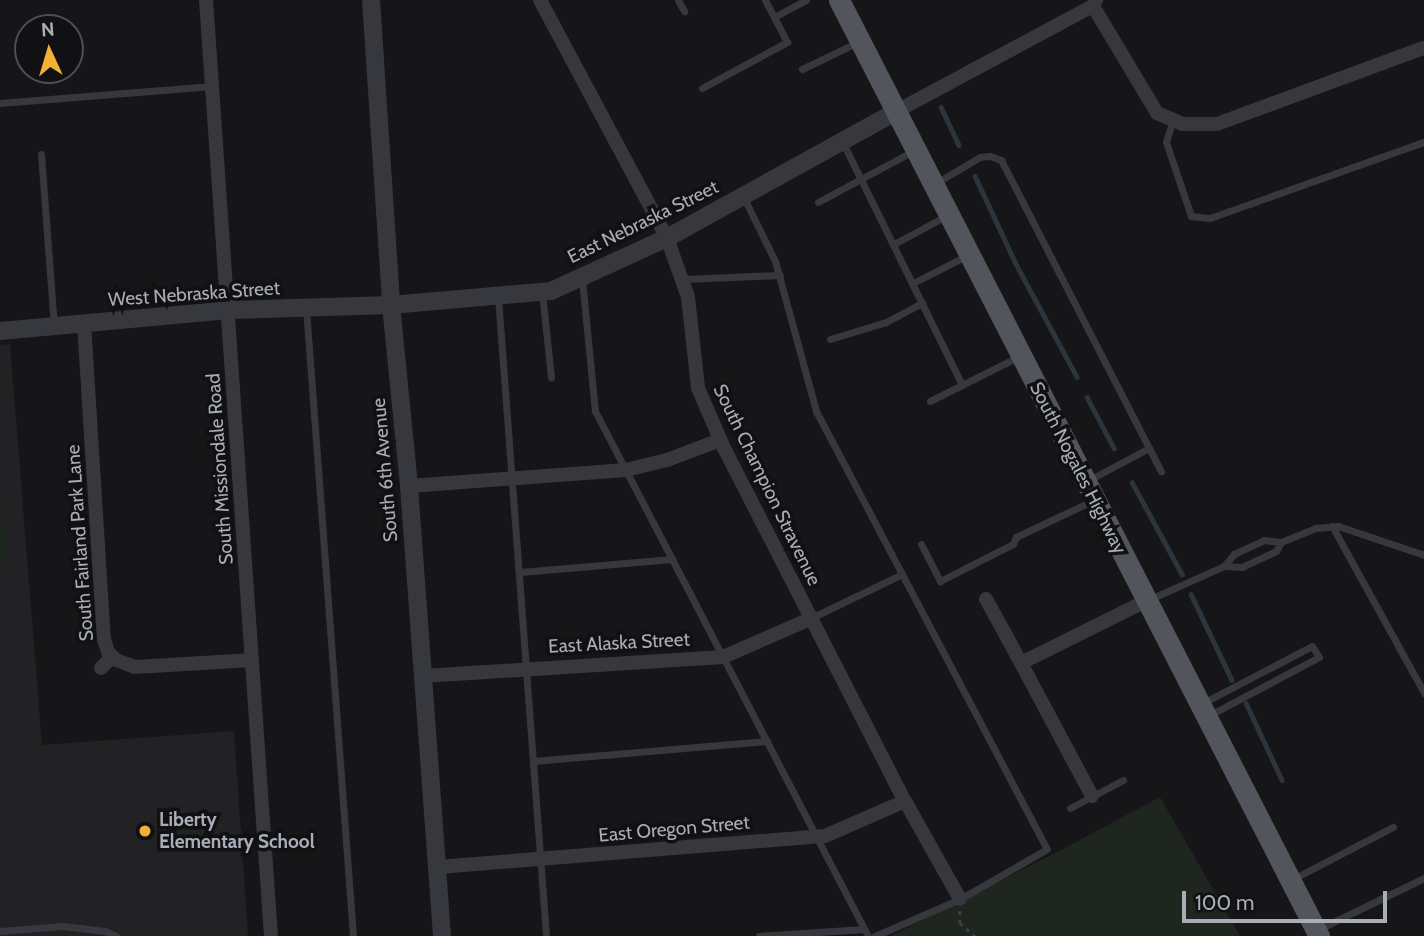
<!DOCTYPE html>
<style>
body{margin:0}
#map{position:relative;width:1424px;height:936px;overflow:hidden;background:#161618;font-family:Cabin,sans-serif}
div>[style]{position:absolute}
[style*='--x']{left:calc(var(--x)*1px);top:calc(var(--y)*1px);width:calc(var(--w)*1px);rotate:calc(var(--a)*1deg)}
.built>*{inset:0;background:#222225}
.green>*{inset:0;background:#1e261f}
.stream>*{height:4.5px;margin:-2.25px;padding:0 2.25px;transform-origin:2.25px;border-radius:2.25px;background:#2c353c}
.path>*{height:2.5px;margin-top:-1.25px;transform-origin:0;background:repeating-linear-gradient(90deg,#3d3f44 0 3.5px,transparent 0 8.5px)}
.service>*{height:7px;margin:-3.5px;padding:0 3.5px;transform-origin:3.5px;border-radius:3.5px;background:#37383d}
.minor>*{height:14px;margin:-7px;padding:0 7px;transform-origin:7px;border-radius:7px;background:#37383d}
.tertiary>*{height:18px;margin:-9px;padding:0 9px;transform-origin:9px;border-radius:9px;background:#37383d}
.primary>*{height:21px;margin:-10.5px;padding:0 10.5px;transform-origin:10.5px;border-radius:10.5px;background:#53555c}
.dots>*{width:19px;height:19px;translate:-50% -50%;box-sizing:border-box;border:4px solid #111113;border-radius:50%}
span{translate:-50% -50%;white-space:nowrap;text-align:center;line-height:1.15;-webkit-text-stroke:7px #111113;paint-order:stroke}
.street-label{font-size:19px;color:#a8adb8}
.poi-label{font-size:19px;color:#a8adb8;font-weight:700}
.left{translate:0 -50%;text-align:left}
.north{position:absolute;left:14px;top:14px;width:70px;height:70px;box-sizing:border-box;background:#111113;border:2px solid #4d4f55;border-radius:50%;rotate:356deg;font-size:19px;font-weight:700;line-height:28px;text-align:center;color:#a8adb8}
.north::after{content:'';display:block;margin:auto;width:24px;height:32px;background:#f2b134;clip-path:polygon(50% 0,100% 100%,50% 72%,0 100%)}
.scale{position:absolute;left:1182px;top:891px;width:205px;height:32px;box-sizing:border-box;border:4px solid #a8adb8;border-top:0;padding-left:9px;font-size:21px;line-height:24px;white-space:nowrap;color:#a8adb8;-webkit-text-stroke:5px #111113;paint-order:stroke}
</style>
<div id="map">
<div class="built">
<div style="clip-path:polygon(10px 344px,42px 745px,234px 731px,248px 936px,0 936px,0 345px)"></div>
</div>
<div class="green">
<div style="clip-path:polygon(0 494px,8px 553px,0 562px)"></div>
<div style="clip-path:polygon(1160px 797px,1240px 936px,891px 936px,1063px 849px)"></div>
</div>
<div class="stream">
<div style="--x:941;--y:107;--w:42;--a:64.7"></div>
<div style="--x:975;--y:176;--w:97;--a:65"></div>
<div style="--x:1016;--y:264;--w:128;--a:61.6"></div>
<div style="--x:1087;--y:397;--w:58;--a:62.1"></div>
<div style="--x:1132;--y:482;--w:105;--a:61.5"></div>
<div style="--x:1191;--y:594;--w:95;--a:64.5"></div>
<div style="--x:1246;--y:703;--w:85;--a:64.9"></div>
</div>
<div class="path">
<div style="--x:960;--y:911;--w:12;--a:90"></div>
<div style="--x:960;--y:923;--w:20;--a:41"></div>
</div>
<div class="service">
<div style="--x:678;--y:0;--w:13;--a:61"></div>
<div style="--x:774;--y:17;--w:36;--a:-28"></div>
<div style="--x:802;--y:69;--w:62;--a:-25.7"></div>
<div style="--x:702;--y:88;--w:97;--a:-28.4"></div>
<div style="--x:787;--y:42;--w:47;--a:-117.6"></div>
<div style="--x:0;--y:103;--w:213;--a:-4.6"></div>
<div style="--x:1173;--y:120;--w:23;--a:108"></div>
<div style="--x:1166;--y:142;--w:78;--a:71.3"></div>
<div style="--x:1191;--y:216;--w:19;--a:6"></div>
<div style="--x:1210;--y:218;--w:227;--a:-19.6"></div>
<div style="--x:842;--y:141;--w:272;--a:63.8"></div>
<div style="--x:41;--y:154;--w:171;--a:85.7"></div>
<div style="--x:936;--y:183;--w:51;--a:-30.6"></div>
<div style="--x:980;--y:157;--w:10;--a:-6"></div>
<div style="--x:990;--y:156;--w:12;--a:20"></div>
<div style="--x:1001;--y:160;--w:350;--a:62.8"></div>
<div style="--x:743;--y:196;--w:72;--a:63.8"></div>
<div style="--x:775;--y:261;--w:156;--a:74.7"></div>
<div style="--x:816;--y:411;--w:495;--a:62.2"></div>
<div style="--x:1047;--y:849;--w:100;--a:150.1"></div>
<div style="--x:960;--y:899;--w:93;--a:156.5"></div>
<div style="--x:818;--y:202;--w:108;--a:-28.2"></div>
<div style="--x:894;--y:244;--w:59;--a:-28.3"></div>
<div style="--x:582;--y:279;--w:133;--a:84.4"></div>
<div style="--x:595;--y:411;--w:592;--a:62.53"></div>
<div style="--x:683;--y:279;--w:97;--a:-2.4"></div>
<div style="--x:913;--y:283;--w:62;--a:-27"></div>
<div style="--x:542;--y:292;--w:86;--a:84"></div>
<div style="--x:498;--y:297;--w:641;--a:85.7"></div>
<div style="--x:306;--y:308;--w:630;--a:85.72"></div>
<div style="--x:830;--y:339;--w:59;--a:-16.9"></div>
<div style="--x:886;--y:322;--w:41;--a:-27.8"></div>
<div style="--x:930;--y:401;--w:101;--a:-26.6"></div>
<div style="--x:1089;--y:480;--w:68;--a:-28.1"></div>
<div style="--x:1332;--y:526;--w:191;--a:61.1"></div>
<div style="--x:1281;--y:542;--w:10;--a:119"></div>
<div style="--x:1276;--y:551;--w:38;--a:155"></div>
<div style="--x:1242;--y:567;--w:18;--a:-177"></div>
<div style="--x:1224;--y:566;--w:16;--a:-50"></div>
<div style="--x:1234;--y:554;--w:33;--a:-25"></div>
<div style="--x:1264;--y:540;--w:17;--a:7"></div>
<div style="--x:1281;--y:542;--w:38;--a:-22"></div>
<div style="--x:1316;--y:528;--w:22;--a:-5"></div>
<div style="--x:1338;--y:526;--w:91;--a:18.6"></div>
<div style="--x:921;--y:544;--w:42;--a:62.8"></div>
<div style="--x:940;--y:581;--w:82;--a:-26.9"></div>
<div style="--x:1013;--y:544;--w:8;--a:-67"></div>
<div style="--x:1016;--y:537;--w:86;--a:-25.4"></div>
<div style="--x:520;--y:572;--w:153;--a:-4.9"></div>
<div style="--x:1148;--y:600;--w:83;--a:-24.1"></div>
<div style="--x:811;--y:618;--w:101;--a:-25.8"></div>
<div style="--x:1201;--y:704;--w:125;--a:-27.6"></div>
<div style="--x:1312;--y:646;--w:13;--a:58"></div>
<div style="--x:1319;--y:657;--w:123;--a:152"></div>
<div style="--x:533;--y:761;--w:235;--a:-4.9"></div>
<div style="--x:1070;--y:808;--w:60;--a:-27.8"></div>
<div style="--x:1291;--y:880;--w:115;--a:-27.5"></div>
<div style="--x:1317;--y:930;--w:119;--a:-25.9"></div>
<div style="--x:0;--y:931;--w:63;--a:-4.5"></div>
<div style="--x:63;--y:926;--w:42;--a:6.8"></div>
<div style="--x:105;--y:931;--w:12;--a:24"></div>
<div style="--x:759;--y:936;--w:105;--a:-3.8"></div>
</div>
<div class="minor">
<div style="--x:206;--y:0;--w:938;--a:86.03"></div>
<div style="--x:540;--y:0;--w:270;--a:61.9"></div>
<div style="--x:667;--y:238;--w:63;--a:70.4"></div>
<div style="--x:688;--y:297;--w:92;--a:83.7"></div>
<div style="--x:698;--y:388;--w:63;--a:66.7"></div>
<div style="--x:723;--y:446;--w:399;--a:62.9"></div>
<div style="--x:905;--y:801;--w:112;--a:60.7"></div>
<div style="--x:1093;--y:6;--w:125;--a:59.1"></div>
<div style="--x:1157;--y:113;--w:28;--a:23"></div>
<div style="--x:1183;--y:124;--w:34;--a:0"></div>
<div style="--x:1217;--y:124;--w:221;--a:-20.2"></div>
<div style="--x:895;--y:112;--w:225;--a:-28.2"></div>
<div style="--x:1093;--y:6;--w:7;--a:-63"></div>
<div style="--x:84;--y:323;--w:317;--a:86.4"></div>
<div style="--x:104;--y:639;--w:14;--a:73"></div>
<div style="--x:108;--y:652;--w:11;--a:45"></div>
<div style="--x:116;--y:660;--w:20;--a:20"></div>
<div style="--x:135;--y:667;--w:117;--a:-3.4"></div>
<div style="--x:409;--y:486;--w:218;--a:-4.2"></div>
<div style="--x:626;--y:470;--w:42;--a:-13.7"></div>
<div style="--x:667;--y:460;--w:57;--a:-20.7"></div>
<div style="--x:986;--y:599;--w:73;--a:61.3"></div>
<div style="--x:101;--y:668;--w:16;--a:-45"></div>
<div style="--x:423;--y:676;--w:301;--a:-3.6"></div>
<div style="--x:723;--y:657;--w:95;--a:-23.6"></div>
<div style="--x:1092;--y:796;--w:151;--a:-118.1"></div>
<div style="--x:1021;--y:663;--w:140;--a:-26.4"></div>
<div style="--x:438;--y:867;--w:388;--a:-4.6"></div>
<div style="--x:825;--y:836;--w:87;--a:-23.6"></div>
</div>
<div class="tertiary">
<div style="--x:371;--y:0;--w:306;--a:86.2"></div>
<div style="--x:391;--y:305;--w:182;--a:84.3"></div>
<div style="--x:409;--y:486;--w:451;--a:85.8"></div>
<div style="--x:0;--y:331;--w:230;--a:-5.2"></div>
<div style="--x:229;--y:310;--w:162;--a:-1.8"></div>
<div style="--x:391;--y:305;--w:161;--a:-5"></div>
<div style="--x:551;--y:291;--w:128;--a:-24.6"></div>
<div style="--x:667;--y:238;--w:260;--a:-28.9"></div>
</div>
<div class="primary">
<div style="--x:839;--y:0;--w:1052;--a:62.85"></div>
</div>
<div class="dots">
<div style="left:145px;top:831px;background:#f2b134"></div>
</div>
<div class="street-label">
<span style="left:643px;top:222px;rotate:-26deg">East Nebraska Street</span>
<span style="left:194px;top:294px;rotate:-4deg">West Nebraska Street</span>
<span style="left:1078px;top:468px;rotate:63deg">South Nogales Highway</span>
<span style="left:220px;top:469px;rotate:-94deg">South Missiondale Road</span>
<span style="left:385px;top:470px;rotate:-95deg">South 6th Avenue</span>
<span style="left:767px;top:485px;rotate:64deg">South Champion Stravenue</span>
<span style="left:80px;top:543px;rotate:-94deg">South Fairland Park Lane</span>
<span style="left:619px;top:643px;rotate:-3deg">East Alaska Street</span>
<span style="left:674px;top:829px;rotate:-5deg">East Oregon Street</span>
</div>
<div class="poi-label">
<span class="left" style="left:159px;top:831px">Liberty<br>Elementary School</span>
</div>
<div class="north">N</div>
<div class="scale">100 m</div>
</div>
